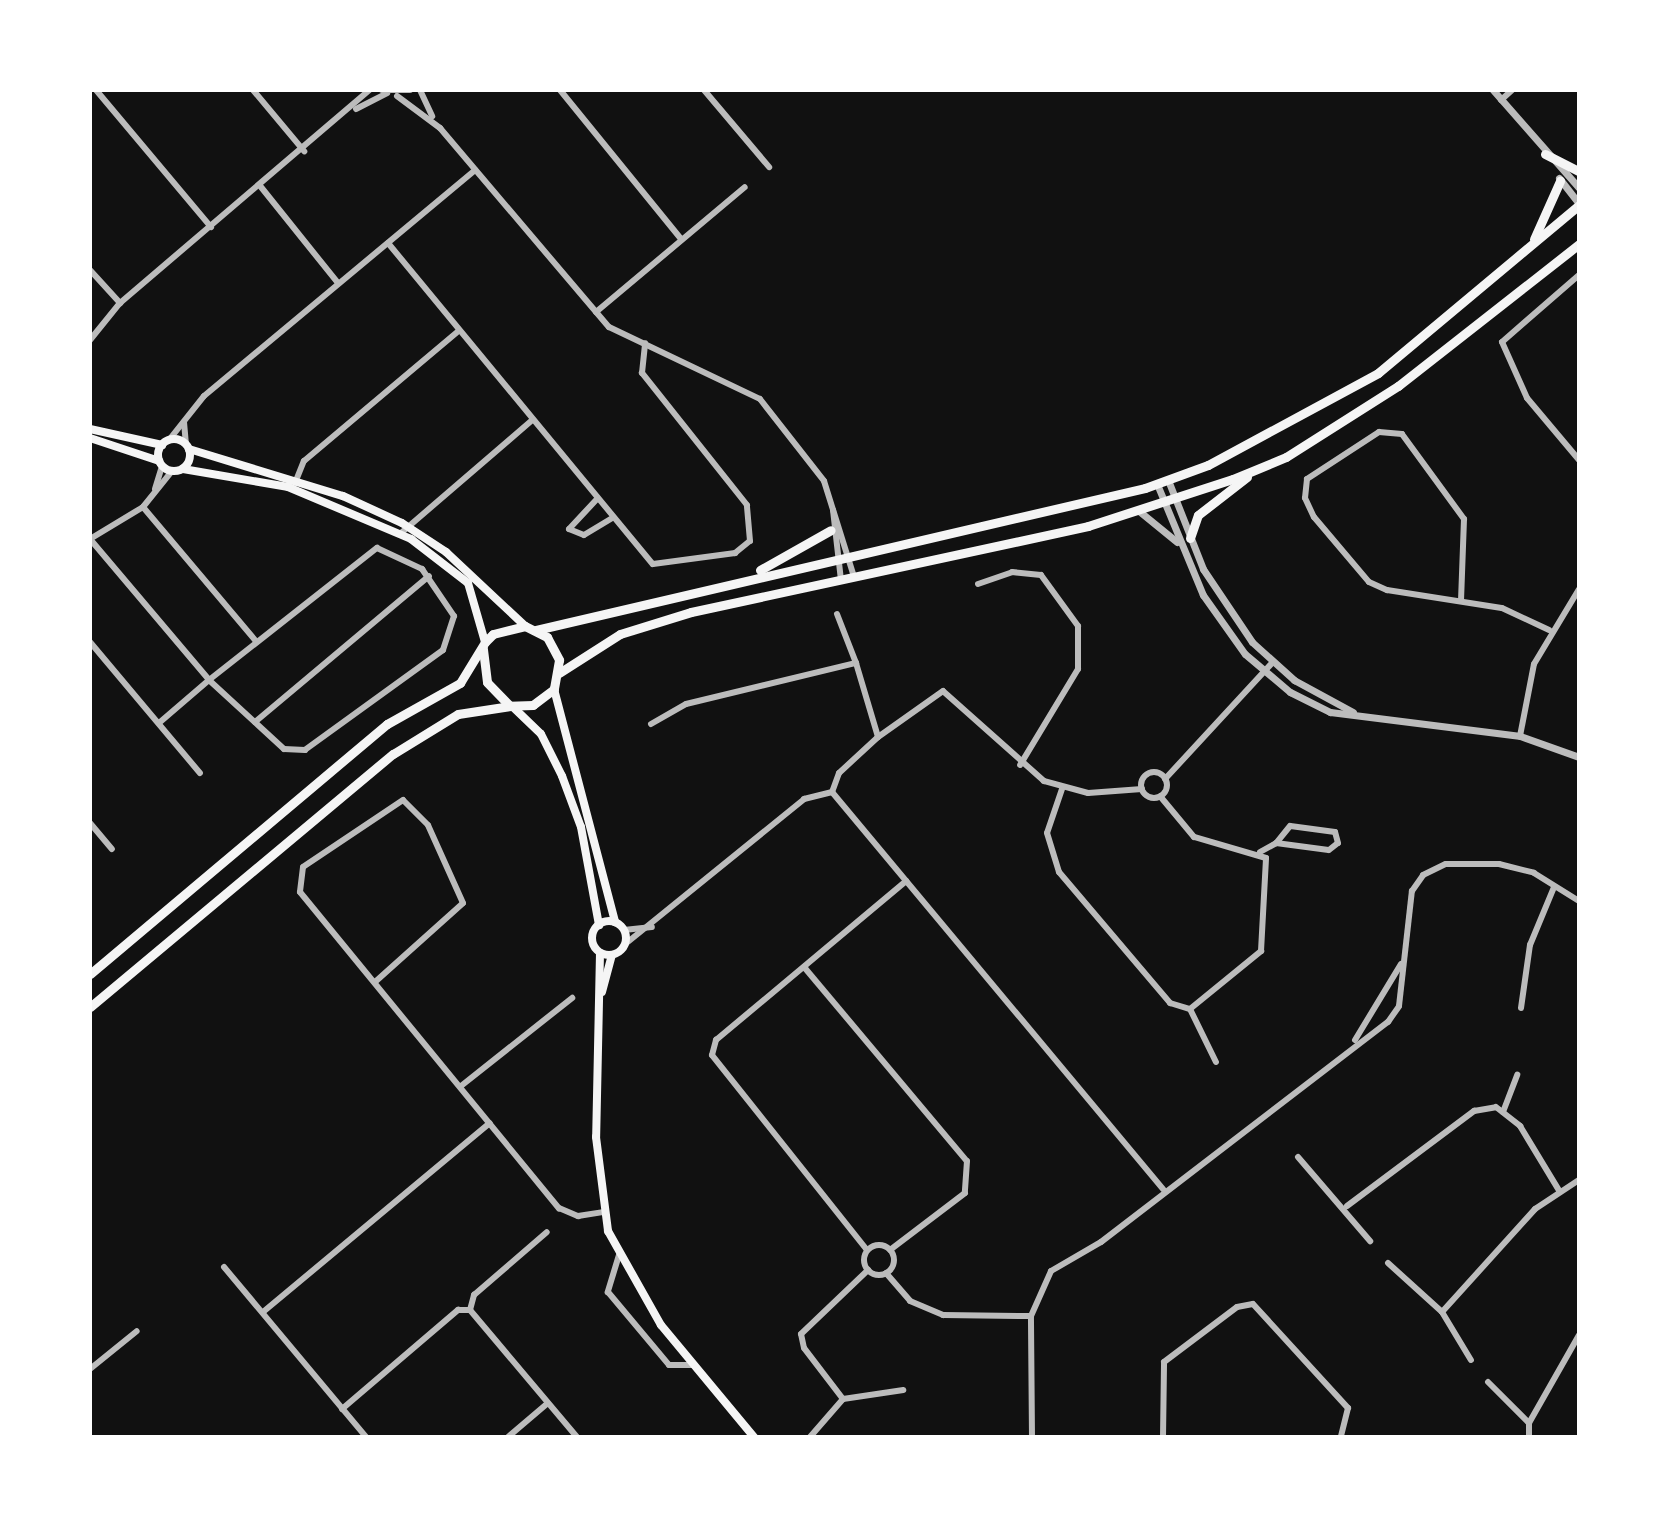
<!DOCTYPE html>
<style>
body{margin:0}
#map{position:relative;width:1669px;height:1527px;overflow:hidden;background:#111;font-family:Ubuntu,sans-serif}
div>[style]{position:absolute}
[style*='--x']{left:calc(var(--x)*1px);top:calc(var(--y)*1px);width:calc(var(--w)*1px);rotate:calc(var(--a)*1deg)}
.minor>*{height:6px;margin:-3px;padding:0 3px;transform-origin:3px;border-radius:3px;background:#bcbcbc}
.minor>.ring{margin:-3px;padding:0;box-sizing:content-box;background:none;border:6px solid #bcbcbc;border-radius:50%}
.tertiary>*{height:7px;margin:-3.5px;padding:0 3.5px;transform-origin:3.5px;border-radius:3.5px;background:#bcbcbc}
.secondary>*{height:8px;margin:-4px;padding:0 4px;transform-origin:4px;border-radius:4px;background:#f5f5f5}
.secondary>.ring{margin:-4px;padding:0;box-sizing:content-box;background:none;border:8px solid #f5f5f5;border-radius:50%}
.primary>*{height:9px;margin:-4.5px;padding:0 4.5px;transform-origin:4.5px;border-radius:4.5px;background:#f5f5f5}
span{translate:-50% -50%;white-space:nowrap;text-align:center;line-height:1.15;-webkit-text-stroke:8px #fff;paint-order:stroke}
.frame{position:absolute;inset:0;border:92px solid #fff;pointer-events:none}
</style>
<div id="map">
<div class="minor">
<div style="--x:96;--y:90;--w:179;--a:50"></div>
<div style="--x:253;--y:90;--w:80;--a:50.1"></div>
<div style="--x:382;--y:90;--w:28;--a:0"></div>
<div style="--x:420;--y:90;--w:29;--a:65"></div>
<div style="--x:560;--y:90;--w:192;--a:50.9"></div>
<div style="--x:704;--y:90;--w:101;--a:49.8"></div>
<div style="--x:397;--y:96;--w:54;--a:36.7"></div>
<div style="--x:440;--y:128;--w:261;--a:49.7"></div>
<div style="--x:609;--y:327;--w:167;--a:25.5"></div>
<div style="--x:760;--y:399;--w:104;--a:52"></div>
<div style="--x:824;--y:481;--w:101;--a:72.6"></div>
<div style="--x:1501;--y:100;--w:15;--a:-42"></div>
<div style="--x:356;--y:109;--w:35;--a:-27"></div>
<div style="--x:261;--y:187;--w:123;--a:51.3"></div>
<div style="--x:388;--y:243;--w:416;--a:50.5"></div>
<div style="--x:653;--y:564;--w:83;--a:-7.6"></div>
<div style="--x:735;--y:553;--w:19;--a:-39"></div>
<div style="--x:750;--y:541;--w:36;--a:-95"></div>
<div style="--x:747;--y:505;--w:169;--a:-128.5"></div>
<div style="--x:642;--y:373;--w:30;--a:-84"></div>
<div style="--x:90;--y:270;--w:45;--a:47.7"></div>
<div style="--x:1579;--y:275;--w:102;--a:139"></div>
<div style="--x:1502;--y:342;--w:61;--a:65.9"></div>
<div style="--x:1527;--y:398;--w:81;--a:50"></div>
<div style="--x:596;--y:312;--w:194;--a:-40"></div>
<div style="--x:90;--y:340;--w:48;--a:-51"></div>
<div style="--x:120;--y:303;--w:328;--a:-40.5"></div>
<div style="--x:184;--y:422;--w:23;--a:85"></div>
<div style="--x:169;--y:440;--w:56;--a:-51.5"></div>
<div style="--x:204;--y:396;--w:353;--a:-39.8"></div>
<div style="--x:295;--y:483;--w:24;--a:-68"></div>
<div style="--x:304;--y:461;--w:200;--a:-40.1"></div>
<div style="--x:155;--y:489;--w:24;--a:-73"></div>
<div style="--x:597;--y:499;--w:41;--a:133"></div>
<div style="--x:569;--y:529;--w:16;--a:22"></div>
<div style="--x:584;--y:535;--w:33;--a:-31"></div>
<div style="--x:143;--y:507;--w:174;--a:49.9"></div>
<div style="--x:833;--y:510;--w:70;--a:83.5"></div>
<div style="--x:401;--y:533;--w:172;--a:-40.7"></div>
<div style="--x:90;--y:539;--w:185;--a:49.8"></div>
<div style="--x:209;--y:680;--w:214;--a:-38.2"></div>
<div style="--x:377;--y:548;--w:50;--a:25"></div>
<div style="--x:422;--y:569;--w:57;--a:55.8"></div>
<div style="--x:454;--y:616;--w:36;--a:108"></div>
<div style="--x:443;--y:650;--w:170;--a:144.1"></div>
<div style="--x:305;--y:750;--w:21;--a:-177"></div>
<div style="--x:284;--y:749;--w:102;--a:-137.4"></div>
<div style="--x:209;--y:680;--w:66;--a:139.3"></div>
<div style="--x:90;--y:539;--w:62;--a:-31.1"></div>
<div style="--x:143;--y:507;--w:46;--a:-51.1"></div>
<div style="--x:978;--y:584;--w:36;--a:-19"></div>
<div style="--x:1012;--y:572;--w:29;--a:6"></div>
<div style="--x:1041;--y:575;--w:63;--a:54"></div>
<div style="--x:1078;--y:626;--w:43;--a:90"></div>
<div style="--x:1078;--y:669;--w:112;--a:121.1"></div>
<div style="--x:1461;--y:601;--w:82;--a:-87.9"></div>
<div style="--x:1464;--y:519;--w:105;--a:-126.1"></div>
<div style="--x:1402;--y:434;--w:23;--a:-175"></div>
<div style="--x:1379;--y:432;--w:86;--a:146.9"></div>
<div style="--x:1307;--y:479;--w:19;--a:96"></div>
<div style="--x:1305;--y:498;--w:21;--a:65"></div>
<div style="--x:1314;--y:517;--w:85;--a:49.8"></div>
<div style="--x:1369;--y:582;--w:20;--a:24"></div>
<div style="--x:1387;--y:590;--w:116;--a:8.9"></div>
<div style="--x:1502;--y:608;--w:52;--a:25.1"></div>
<div style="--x:837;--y:614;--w:53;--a:68.8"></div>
<div style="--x:90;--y:642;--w:171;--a:50"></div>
<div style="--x:255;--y:722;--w:227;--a:-40"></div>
<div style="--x:651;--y:724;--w:40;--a:-29.7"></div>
<div style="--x:686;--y:704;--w:175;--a:-13.6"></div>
<div style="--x:856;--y:663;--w:77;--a:73.4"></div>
<div style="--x:1520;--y:736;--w:73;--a:-79"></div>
<div style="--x:1534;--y:664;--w:87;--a:-59"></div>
<div class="ring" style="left:1141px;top:772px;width:20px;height:20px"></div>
<div style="--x:1165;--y:779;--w:158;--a:-47.3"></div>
<div style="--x:1062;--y:789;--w:46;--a:108.8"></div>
<div style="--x:1047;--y:833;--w:41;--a:72.9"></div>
<div style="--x:1059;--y:872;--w:172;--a:49.7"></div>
<div style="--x:1170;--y:1003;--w:21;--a:17"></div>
<div style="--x:1190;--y:1009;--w:92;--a:-39.2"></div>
<div style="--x:1261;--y:951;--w:93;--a:-86.9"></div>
<div style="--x:1266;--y:858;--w:75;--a:-163.7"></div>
<div style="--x:1194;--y:837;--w:53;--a:-129.7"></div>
<div style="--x:1142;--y:789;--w:54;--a:175.8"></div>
<div style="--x:1088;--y:793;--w:46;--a:-164.7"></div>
<div style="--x:1044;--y:781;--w:135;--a:-138.3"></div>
<div style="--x:943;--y:691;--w:80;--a:144.7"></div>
<div style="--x:878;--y:737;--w:53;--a:137.3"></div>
<div style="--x:839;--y:773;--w:20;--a:110"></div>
<div style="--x:832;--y:792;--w:517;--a:50.18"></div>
<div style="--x:90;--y:823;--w:34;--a:50"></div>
<div style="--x:1260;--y:852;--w:18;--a:-29"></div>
<div style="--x:1276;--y:843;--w:53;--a:7.5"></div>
<div style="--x:1329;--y:850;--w:11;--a:-38"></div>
<div style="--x:1338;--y:843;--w:11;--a:-105"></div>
<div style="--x:1335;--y:832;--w:45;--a:-172.4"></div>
<div style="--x:1290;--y:826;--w:22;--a:129"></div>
<div style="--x:624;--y:930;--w:28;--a:-6"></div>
<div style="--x:624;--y:945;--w:232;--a:-39"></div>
<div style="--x:804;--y:799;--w:29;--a:-14"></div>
<div style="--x:804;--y:967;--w:253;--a:50"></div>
<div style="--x:967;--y:1161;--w:32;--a:94"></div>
<div style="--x:965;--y:1193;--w:94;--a:142.8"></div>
<div style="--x:375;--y:982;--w:118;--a:-41.9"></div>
<div style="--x:463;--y:903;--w:85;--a:-114.2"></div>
<div style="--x:428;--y:825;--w:35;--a:-135"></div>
<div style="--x:403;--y:800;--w:120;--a:146.2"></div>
<div style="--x:303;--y:867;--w:25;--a:97"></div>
<div style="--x:300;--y:892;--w:409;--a:50.7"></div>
<div style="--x:559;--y:1208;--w:21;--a:23"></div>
<div style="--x:578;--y:1216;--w:25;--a:-9"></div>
<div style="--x:1521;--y:1008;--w:64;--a:-81.9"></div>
<div style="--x:1530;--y:945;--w:63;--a:-67.5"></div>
<div style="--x:1190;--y:1009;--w:59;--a:63.9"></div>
<div style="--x:1355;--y:1040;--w:89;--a:-58.8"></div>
<div style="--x:461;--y:1086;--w:142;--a:-38.4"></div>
<div style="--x:1503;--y:1112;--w:40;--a:-69"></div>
<div style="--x:1298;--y:1157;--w:111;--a:49.4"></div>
<div style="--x:1347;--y:1206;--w:159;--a:-36.8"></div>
<div style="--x:1474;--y:1111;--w:22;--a:-10"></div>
<div style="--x:1496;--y:1107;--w:31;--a:38"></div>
<div style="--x:1520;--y:1126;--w:77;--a:58.8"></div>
<div class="ring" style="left:864px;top:1245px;width:24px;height:24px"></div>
<div style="--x:867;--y:1250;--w:249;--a:-128.5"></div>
<div style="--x:712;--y:1055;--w:16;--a:-75"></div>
<div style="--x:716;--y:1040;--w:248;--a:-39.9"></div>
<div style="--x:619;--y:1255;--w:39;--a:107"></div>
<div style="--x:608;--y:1292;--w:95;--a:50.1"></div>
<div style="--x:669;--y:1365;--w:25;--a:0"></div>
<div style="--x:1388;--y:1263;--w:73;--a:42.2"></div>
<div style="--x:1442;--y:1312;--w:56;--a:58.9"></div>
<div style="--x:224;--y:1267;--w:222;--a:50.1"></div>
<div style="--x:886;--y:1273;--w:37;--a:49"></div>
<div style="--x:910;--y:1301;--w:36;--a:23"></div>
<div style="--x:943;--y:1315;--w:88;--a:0.7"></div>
<div style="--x:470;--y:1310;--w:16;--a:-75"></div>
<div style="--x:474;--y:1295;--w:96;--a:-40.8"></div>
<div style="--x:263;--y:1312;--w:295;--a:-39.8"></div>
<div style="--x:1442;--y:1312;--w:139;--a:-47.9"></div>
<div style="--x:1535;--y:1209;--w:53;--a:-33.4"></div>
<div style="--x:90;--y:1369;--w:60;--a:-39"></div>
<div style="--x:1488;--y:1382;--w:58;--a:45"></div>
<div style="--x:1529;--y:1423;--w:101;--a:-60.4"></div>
<div style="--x:843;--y:1399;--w:64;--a:-127.4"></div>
<div style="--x:804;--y:1348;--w:14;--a:-102"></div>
<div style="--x:801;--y:1334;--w:93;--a:-43.7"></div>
<div style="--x:843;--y:1399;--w:61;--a:-8.5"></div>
<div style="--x:342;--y:1409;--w:153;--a:-40.5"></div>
<div style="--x:458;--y:1310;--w:12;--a:0"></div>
<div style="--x:470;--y:1310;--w:166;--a:49.9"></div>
<div style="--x:1529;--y:1423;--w:14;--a:90"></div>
<div style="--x:508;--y:1437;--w:52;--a:-40.4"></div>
<div style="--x:810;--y:1437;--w:50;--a:-49"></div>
<div style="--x:1032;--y:1437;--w:121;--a:-90.5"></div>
<div style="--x:1031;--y:1316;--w:49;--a:-66"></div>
<div style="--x:1051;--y:1271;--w:58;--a:-30.1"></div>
<div style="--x:1101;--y:1242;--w:362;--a:-37.5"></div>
<div style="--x:1388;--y:1022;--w:19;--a:-55"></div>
<div style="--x:1399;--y:1006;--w:116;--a:-83.6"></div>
<div style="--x:1412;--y:891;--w:19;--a:-55"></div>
<div style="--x:1423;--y:875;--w:25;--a:-26"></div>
<div style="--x:1446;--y:864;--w:53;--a:0"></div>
<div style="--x:1499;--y:864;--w:36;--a:14"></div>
<div style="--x:1534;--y:873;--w:53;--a:31.9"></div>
<div style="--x:1163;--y:1437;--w:75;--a:-89.2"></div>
<div style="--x:1164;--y:1362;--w:91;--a:-37"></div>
<div style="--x:1237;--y:1307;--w:16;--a:-11"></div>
<div style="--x:1253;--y:1304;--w:141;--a:47.6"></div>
<div style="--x:1348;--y:1408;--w:30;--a:104"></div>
</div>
<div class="tertiary">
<div style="--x:1493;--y:90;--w:130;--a:48.7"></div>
<div style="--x:1559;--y:178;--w:33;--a:52"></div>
<div style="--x:1168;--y:480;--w:96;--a:68.5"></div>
<div style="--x:1203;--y:569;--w:88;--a:56.1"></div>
<div style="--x:1252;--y:642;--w:57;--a:42.1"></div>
<div style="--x:1294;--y:680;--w:67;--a:28.5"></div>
<div style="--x:1157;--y:484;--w:120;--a:67.5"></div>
<div style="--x:1203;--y:595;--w:72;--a:54.6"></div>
<div style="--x:1245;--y:654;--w:59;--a:40.2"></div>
<div style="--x:1290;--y:692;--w:45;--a:26.6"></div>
<div style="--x:1330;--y:712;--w:192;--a:7.2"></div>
<div style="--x:1520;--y:736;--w:63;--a:19.6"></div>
<div style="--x:1139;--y:511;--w:49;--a:39.2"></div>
</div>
<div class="secondary">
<div style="--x:90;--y:429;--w:74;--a:12.5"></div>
<div style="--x:90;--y:438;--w:73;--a:18.4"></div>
<div class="ring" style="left:158px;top:439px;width:24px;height:24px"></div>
<div style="--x:189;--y:449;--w:161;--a:17"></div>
<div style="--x:343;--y:496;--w:65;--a:24.6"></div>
<div style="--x:402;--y:523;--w:53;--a:33.4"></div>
<div style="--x:446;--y:552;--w:108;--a:43.1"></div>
<div style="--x:183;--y:469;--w:107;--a:9.7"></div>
<div style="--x:288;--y:487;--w:134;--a:22.9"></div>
<div style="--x:411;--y:539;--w:72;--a:37.7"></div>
<div style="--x:468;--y:583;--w:61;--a:73.9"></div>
<div style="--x:554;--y:689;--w:241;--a:75.3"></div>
<div style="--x:514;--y:708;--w:37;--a:44"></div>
<div style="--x:541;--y:734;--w:47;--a:63.4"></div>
<div style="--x:562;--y:776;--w:54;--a:69.6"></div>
<div style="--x:581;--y:827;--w:100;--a:79.6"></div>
<div class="ring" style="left:592px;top:921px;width:26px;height:26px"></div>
<div style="--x:600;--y:953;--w:184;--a:91.2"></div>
<div style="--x:596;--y:1137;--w:95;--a:82.7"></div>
<div style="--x:608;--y:1231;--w:108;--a:60.6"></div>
<div style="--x:661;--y:1325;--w:146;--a:50.3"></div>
<div style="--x:602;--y:992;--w:38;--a:-75"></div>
</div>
<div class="primary">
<div style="--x:1545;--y:154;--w:38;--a:27"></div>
<div style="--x:1534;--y:239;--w:64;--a:-65.9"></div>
<div style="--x:1190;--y:538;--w:24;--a:-71"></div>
<div style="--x:1198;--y:515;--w:62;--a:-37.8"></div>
<div style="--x:760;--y:570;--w:81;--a:-29.4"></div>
<div style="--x:536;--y:630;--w:625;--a:-13.13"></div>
<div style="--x:1145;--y:488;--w:67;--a:-20.1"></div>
<div style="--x:1208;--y:465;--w:193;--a:-28.4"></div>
<div style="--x:1378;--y:373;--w:262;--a:-39.9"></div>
<div style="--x:559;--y:673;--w:72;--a:-32.6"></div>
<div style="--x:620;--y:634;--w:74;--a:-17.2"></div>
<div style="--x:691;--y:612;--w:406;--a:-12.2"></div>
<div style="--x:1088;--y:526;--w:152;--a:-18"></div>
<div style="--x:1233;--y:479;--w:57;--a:-22.5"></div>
<div style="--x:1286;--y:457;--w:133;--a:-32.4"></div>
<div style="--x:1398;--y:386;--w:230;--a:-38.1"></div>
<div style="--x:90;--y:974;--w:388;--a:-40.1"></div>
<div style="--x:387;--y:724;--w:84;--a:-29.3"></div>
<div style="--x:460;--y:683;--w:48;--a:-58.6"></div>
<div style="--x:485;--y:642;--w:11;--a:-45"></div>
<div style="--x:493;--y:634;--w:33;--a:-14"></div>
<div style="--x:525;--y:626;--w:25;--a:27"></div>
<div style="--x:547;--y:637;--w:26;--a:62"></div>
<div style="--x:559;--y:660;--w:29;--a:100"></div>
<div style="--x:554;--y:689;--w:26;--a:143"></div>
<div style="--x:533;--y:705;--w:23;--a:178"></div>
<div style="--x:510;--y:706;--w:33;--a:-134"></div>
<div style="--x:487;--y:682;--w:35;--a:-97"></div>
<div style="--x:90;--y:1007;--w:395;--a:-39.9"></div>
<div style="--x:393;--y:754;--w:76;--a:-31.6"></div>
<div style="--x:458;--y:714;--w:53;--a:-8.7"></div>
</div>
<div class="frame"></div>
</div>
